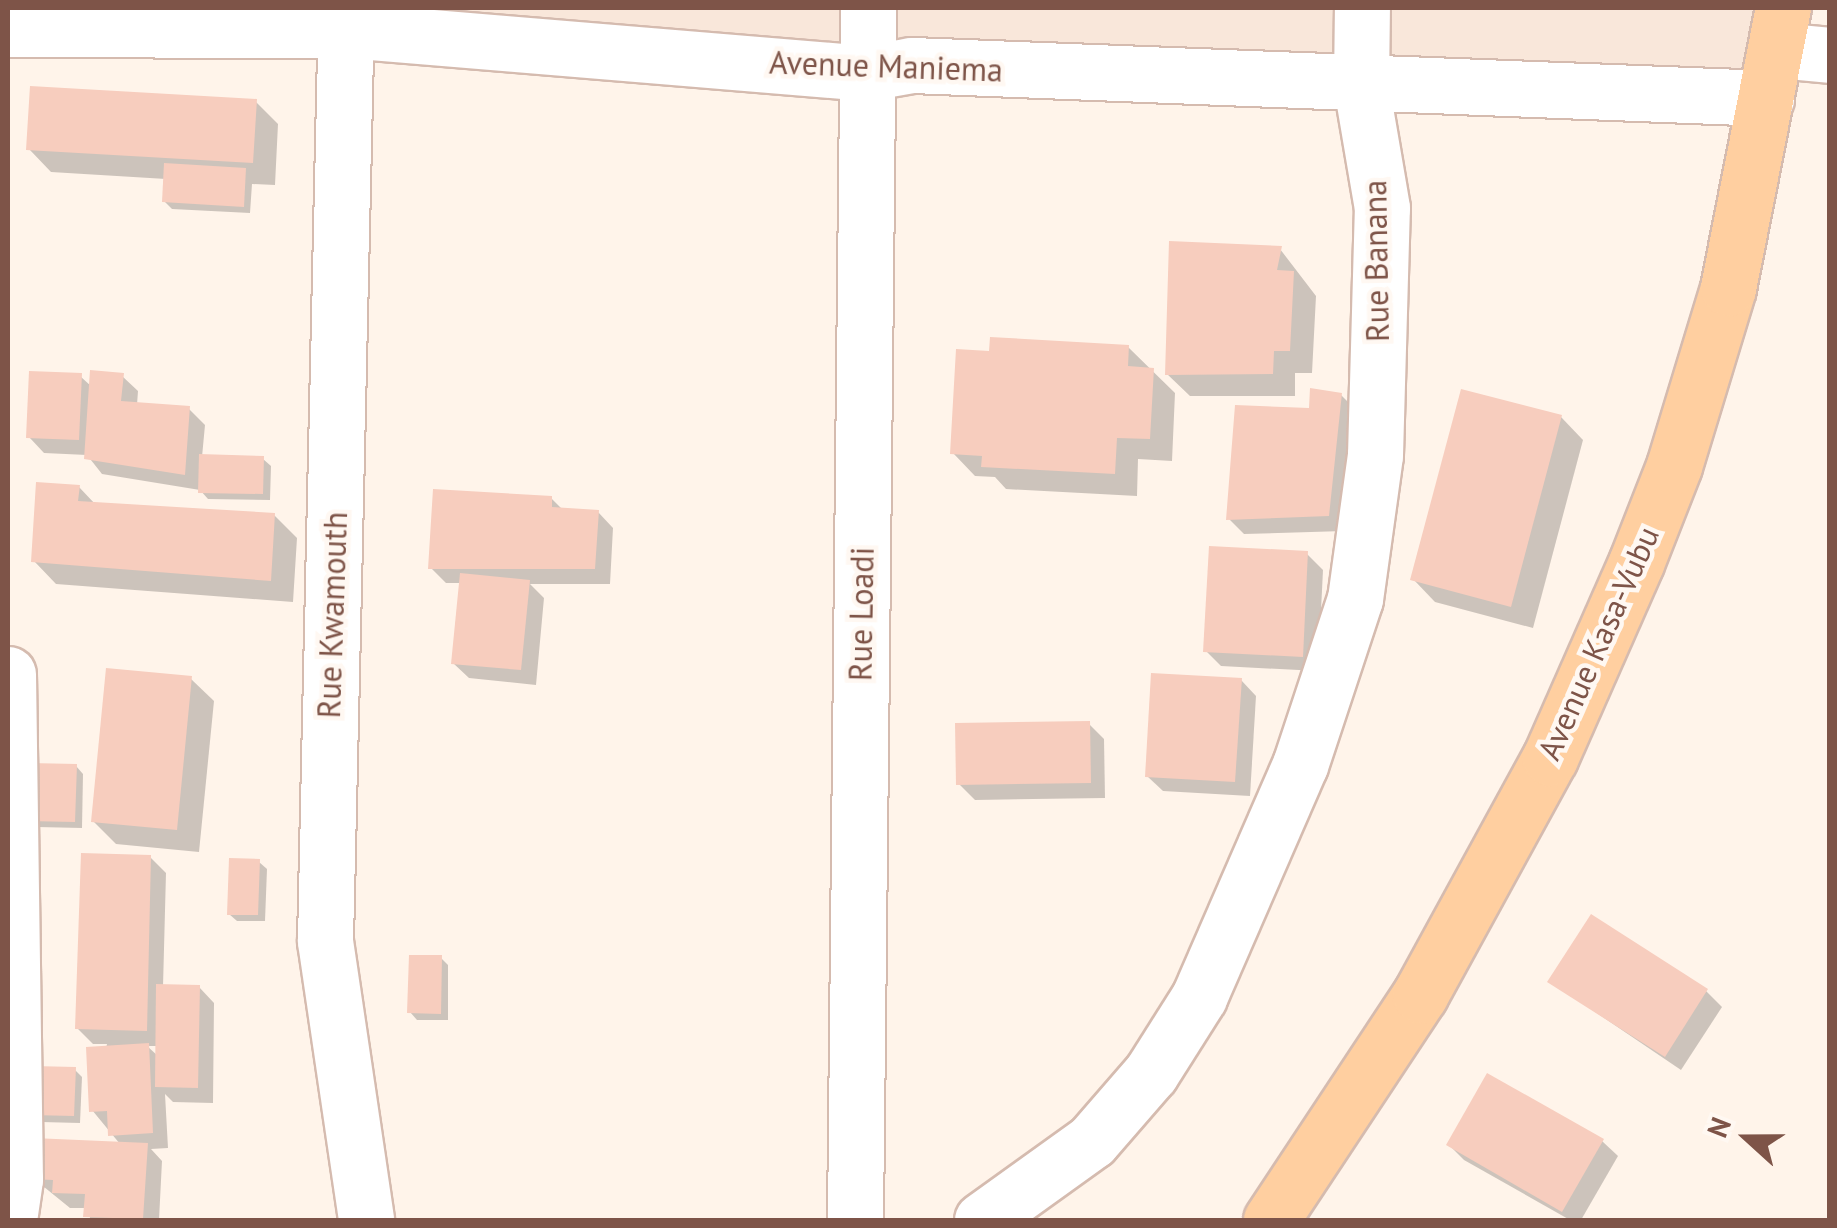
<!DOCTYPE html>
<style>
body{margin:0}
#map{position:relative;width:1837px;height:1228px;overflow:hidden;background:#fff4ea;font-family:"PT Sans",sans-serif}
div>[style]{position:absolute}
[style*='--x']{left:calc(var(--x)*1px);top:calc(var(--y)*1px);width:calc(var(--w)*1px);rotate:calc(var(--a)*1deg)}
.residential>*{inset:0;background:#f9e7da}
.shadow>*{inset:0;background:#0003}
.building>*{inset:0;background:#f7cdbe}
.roads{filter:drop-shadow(2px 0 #d5bbaf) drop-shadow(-2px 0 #d5bbaf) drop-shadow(0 2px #d5bbaf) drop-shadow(0 -2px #d5bbaf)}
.minor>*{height:55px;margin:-27.5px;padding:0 27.5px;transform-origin:27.5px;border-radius:27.5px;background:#fff}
.primary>*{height:55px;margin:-27.5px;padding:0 27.5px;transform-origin:27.5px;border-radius:27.5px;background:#ffcfa0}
span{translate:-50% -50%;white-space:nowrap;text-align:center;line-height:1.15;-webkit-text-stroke:9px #fff8f2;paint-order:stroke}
.street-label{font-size:32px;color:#7e5448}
.frame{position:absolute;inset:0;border:10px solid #7e5448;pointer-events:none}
.north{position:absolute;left:1697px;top:1088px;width:100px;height:100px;-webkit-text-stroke:8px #fff8f2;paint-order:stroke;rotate:291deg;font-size:28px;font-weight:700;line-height:40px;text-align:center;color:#7e5448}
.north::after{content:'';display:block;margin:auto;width:35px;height:45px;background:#7e5448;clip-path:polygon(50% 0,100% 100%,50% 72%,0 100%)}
</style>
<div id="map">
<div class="residential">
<div style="clip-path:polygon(8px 8px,1783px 8px,1766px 98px)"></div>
</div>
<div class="shadow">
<div style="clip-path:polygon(255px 101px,278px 124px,275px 185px,252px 184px,250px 213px,172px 209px,164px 201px,166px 179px,51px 172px,29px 149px)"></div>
<div style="clip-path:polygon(1280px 249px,1316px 296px,1312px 373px,1295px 373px,1295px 396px,1190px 396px,1167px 374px)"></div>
<div style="clip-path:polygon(1128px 347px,1175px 393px,1172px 461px,1138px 459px,1137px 496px,1006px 489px,995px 477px,975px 476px,953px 453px)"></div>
<div style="clip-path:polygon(80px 376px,92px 387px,122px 376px,138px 391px,137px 405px,189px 409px,205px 425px,202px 457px,263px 459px,271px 466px,270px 500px,208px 499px,200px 490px,102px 474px,87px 455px,44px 453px,29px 437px)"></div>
<div style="clip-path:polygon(1341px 395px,1357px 411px,1344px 531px,1244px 534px,1229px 519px,1311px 411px)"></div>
<div style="clip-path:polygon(1561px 417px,1583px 440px,1533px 628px,1435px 602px,1413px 579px)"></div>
<div style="clip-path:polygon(79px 487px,96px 505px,274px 515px,297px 538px,293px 602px,56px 584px,34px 561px)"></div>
<div style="clip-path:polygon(551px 498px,563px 510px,598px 512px,613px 528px,610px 584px,530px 584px,544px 598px,536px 685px,469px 678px,453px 663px,461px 583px,446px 583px,431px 568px)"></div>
<div style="clip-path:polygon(1307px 554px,1323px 570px,1318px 671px,1221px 666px,1206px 651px)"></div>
<div style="clip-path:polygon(191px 679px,214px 701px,199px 852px,116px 844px,93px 821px)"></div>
<div style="clip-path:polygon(1241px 680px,1256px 696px,1250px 796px,1163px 791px,1147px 776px)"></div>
<div style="clip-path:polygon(1089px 724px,1104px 739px,1105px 798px,975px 800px,959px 784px)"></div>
<div style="clip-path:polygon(76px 766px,83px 774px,82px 828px,37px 827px,30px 820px)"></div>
<div style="clip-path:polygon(evenodd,150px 857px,166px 873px,163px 987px,199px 987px,214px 1003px,213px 1103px,173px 1102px,165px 1094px,168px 1148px,151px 1149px,162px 1161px,159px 1220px,91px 1220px,86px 1208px,70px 1208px,33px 1178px,120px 1144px,92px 1110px,107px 1044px,93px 1044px,77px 1028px,150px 857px,147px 1046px,158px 1046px,158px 1056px,147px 1046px)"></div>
<div style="clip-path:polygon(259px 862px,267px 869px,265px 921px,237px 921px,229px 914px)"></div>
<div style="clip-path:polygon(441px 958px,448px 965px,448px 1020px,417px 1020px,410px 1012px)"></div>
<div style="clip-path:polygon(1551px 982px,1706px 991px,1722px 1007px,1681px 1070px)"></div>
<div style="clip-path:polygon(75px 1070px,82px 1077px,80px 1123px,41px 1122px,34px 1114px)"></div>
<div style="clip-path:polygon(1602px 1141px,1618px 1156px,1581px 1220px,1570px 1220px,1464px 1160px,1449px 1145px)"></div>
</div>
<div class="building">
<div style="clip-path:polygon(30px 86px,257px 99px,253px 163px,26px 150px)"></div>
<div style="clip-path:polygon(164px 163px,246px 168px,244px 207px,162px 202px)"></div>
<div style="clip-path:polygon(1169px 241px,1282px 246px,1277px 270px,1294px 271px,1290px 351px,1274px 351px,1273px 374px,1165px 375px)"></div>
<div style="clip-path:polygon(990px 337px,1129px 345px,1128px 366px,1154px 368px,1150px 439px,1117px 438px,1115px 474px,981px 467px,982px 456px,950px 454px,956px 349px,989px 351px)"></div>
<div style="clip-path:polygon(90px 370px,124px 373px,121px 401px,190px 406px,185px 475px,84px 459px)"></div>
<div style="clip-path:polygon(29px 371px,82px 373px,79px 440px,26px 438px)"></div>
<div style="clip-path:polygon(1310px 388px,1342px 393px,1329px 516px,1226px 520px,1235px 405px,1309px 408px)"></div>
<div style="clip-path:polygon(1461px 389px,1562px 415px,1511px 607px,1410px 580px)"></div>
<div style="clip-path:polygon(199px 454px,264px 456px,263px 494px,198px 493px)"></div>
<div style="clip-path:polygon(36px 482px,80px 485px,78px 501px,275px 513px,271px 581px,31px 562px)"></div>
<div style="clip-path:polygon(433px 489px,552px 496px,552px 507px,599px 510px,595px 569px,428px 569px)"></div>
<div style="clip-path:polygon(1209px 546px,1308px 551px,1303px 657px,1203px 652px)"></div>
<div style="clip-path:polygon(460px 573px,530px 580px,521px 670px,451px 664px)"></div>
<div style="clip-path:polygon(106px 668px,192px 676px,177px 830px,91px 822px)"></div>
<div style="clip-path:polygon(1151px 673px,1242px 678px,1235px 782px,1145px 777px)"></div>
<div style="clip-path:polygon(1090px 721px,1091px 783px,956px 785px,955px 723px)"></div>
<div style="clip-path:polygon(29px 763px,77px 764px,75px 822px,27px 821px)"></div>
<div style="clip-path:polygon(81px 853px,151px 855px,147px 1031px,75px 1029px)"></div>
<div style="clip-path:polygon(229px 858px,260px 859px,258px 915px,227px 915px)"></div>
<div style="clip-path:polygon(1591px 914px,1708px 989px,1665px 1057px,1547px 982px)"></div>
<div style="clip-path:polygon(409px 955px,442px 955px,441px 1014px,407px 1013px)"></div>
<div style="clip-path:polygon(156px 984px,200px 985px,198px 1088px,155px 1087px)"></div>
<div style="clip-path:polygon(149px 1043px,153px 1133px,108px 1136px,107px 1111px,89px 1112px,86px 1047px)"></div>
<div style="clip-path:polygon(32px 1066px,76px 1067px,74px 1116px,31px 1115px)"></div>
<div style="clip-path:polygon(1487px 1073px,1604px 1139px,1562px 1212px,1446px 1145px)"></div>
<div style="clip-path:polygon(33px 1138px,148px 1143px,143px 1219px,83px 1217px,85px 1194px,52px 1193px,53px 1180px,31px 1179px)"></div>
</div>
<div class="roads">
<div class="minor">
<div style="--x:346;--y:8;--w:933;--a:91.29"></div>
<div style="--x:325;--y:941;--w:282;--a:81.6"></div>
<div style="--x:8;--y:29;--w:339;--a:0.2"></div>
<div style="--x:347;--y:30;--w:522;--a:4.73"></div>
<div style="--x:867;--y:73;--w:46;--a:-10.1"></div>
<div style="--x:912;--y:65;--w:855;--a:2.21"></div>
<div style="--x:1777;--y:50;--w:53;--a:5.4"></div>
<div style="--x:8;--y:674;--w:505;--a:89.21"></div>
<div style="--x:15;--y:1179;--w:41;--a:98.3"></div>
<div style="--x:855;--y:1220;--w:1212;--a:-89.39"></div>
<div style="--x:982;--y:1220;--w:135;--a:-35.7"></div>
<div style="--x:1092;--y:1141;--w:90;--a:-49.1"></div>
<div style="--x:1151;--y:1073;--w:90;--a:-57.7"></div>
<div style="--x:1199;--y:997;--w:253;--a:-66.5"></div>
<div style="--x:1300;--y:765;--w:175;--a:-71.7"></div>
<div style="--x:1355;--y:599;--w:145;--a:-82.1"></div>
<div style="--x:1375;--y:455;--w:247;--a:-88.4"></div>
<div style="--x:1382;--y:208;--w:125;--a:-99.7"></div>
<div style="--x:1361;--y:85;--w:77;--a:-89.3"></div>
</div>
<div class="primary">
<div style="--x:1271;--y:1220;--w:270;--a:-56.5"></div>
<div style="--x:1420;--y:995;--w:270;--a:-61.3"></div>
<div style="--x:1550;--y:758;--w:213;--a:-66.2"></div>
<div style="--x:1636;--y:563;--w:104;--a:-68.6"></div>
<div style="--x:1674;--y:466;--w:186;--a:-73.1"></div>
<div style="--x:1728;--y:288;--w:285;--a:-78.9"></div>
</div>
</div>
<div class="street-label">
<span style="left:886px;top:66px;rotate:2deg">Avenue Maniema</span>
<span style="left:1376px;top:261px;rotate:-91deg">Rue Banana</span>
<span style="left:861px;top:614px;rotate:-89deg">Rue Loadi</span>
<span style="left:332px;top:615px;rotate:-88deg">Rue Kwamouth</span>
<span style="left:1598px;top:643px;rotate:-66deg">Avenue Kasa-Vubu</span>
</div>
<div class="frame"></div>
<div class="north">N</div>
</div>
